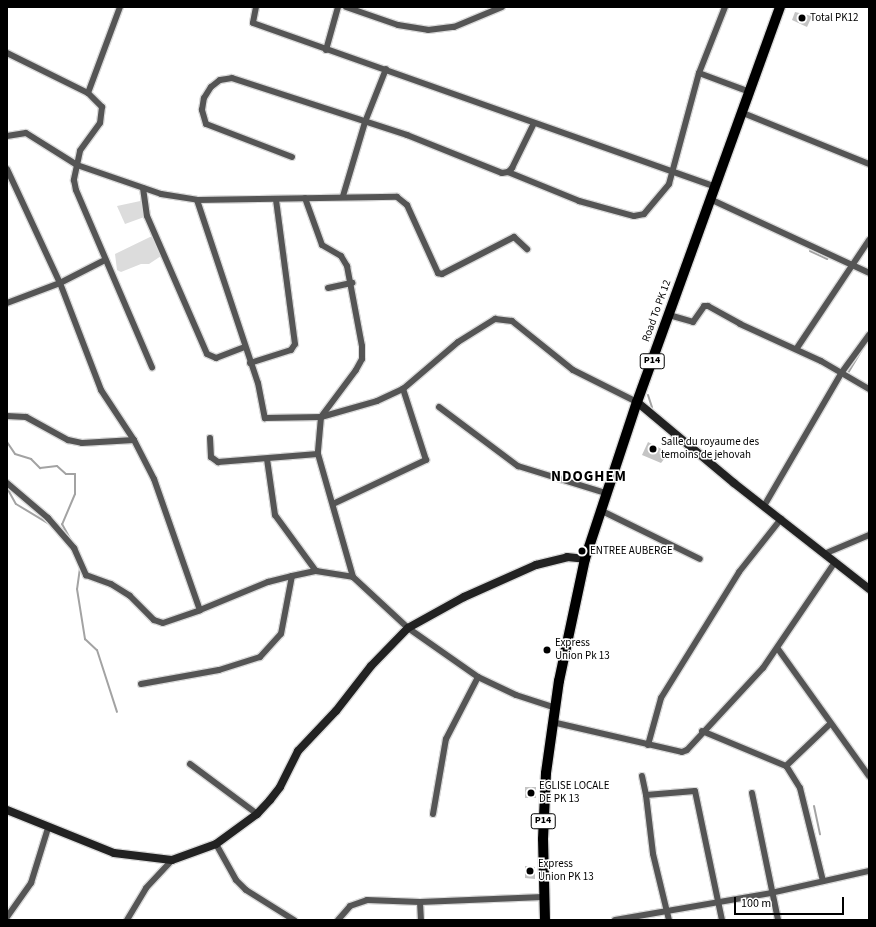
<!DOCTYPE html>
<style>
body{margin:0}
#map{position:relative;width:876px;height:927px;overflow:hidden;background:#fff;font-family:"Source Sans 3",sans-serif}
div>[style]{position:absolute}
[style*='--x']{left:calc(var(--x)*1px);top:calc(var(--y)*1px);width:calc(var(--w)*1px);rotate:calc(var(--a)*1deg)}
.green>*{inset:0;background:#dcdcdc}
.stream>*{height:2px;margin:-1px;padding:0 1px;transform-origin:1px;border-radius:1px;background:#a3a3a3}
.building>*{inset:0;background:#c4c4c4}
.roads{filter:drop-shadow(1px 0 #dbdbdb) drop-shadow(-1px 0 #dbdbdb) drop-shadow(0 1px #dbdbdb) drop-shadow(0 -1px #dbdbdb)}
.street>*{height:6px;margin:-3px;padding:0 3px;transform-origin:3px;border-radius:3px;background:#555}
.secondary>*{height:8px;margin:-4px;padding:0 4px;transform-origin:4px;border-radius:4px;background:#222}
.primary>*{height:10px;margin:-5px;padding:0 5px;transform-origin:5px;border-radius:5px;background:#000}
.dots>*{width:11px;height:11px;translate:-50% -50%;box-sizing:border-box;border:2px solid #fff;border-radius:50%}
span{translate:-50% -50%;white-space:nowrap;text-align:center;line-height:1.15;-webkit-text-stroke:3px #fff;paint-order:stroke}
.shield-label span{padding:1px 3px;background:#fff;border:1px solid;border-radius:3px;-webkit-text-stroke-width:0}
.shield-label{font-size:10px;color:#000;font-weight:700}
.poi-label{font-size:11px;color:#000}
.left{translate:0 -50%;text-align:left}
.street-label{font-size:11px;color:#000}
.district-label{font-size:15px;color:#000;font-weight:700;letter-spacing:1px}
.frame{position:absolute;inset:0;border:8px solid #000;pointer-events:none}
.scale{position:absolute;left:734px;top:897px;width:110px;height:18px;box-sizing:border-box;border:2px solid #000;border-top:0;padding-left:5px;font-size:12px;line-height:14px;white-space:nowrap;color:#000;-webkit-text-stroke:3px #fff;paint-order:stroke}
</style>
<div id="map">
<div class="green">
<div style="clip-path:polygon(145px 200px,147px 216px,125px 224px,117px 206px)"></div>
<div style="clip-path:polygon(150px 237px,158px 237px,165px 252px,161px 256px,149px 264px,141px 264px,121px 272px,117px 270px,115px 254px)"></div>
</div>
<div class="stream">
<div style="--x:810;--y:251;--w:19;--a:25"></div>
<div style="--x:848;--y:373;--w:26;--a:-59"></div>
<div style="--x:648;--y:395;--w:13;--a:72"></div>
<div style="--x:659;--y:415;--w:7;--a:45"></div>
<div style="--x:7;--y:442;--w:14;--a:56"></div>
<div style="--x:15;--y:454;--w:17;--a:17"></div>
<div style="--x:31;--y:459;--w:13;--a:45"></div>
<div style="--x:40;--y:468;--w:17;--a:-7"></div>
<div style="--x:57;--y:466;--w:12;--a:42"></div>
<div style="--x:66;--y:474;--w:9;--a:0"></div>
<div style="--x:75;--y:474;--w:20;--a:90"></div>
<div style="--x:75;--y:494;--w:33;--a:113"></div>
<div style="--x:62;--y:524;--w:26;--a:61"></div>
<div style="--x:7;--y:488;--w:18;--a:61"></div>
<div style="--x:16;--y:504;--w:41;--a:31"></div>
<div style="--x:80;--y:568;--w:21;--a:98"></div>
<div style="--x:77;--y:589;--w:51;--a:80.9"></div>
<div style="--x:85;--y:639;--w:16;--a:43"></div>
<div style="--x:97;--y:650;--w:65;--a:72.1"></div>
<div style="--x:814;--y:806;--w:29;--a:78"></div>
</div>
<div class="building">
<div style="clip-path:polygon(795px 12px,812px 16px,807px 27px,792px 20px)"></div>
<div style="clip-path:polygon(648px 442px,669px 453px,661px 463px,642px 455px)"></div>
<div style="clip-path:polygon(525px 787px,536px 787px,536px 798px,525px 798px)"></div>
<div style="clip-path:polygon(525px 866px,535px 867px,535px 879px,525px 878px)"></div>
</div>
<div class="roads">
<div class="street">
<div style="--x:256;--y:7;--w:16;--a:101"></div>
<div style="--x:253;--y:23;--w:491;--a:19.5"></div>
<div style="--x:346;--y:7;--w:55;--a:19.1"></div>
<div style="--x:398;--y:25;--w:30;--a:9"></div>
<div style="--x:428;--y:30;--w:26;--a:-7"></div>
<div style="--x:454;--y:27;--w:52;--a:-22.6"></div>
<div style="--x:326;--y:50;--w:45;--a:-74.4"></div>
<div style="--x:7;--y:53;--w:90;--a:26.3"></div>
<div style="--x:88;--y:93;--w:20;--a:45"></div>
<div style="--x:102;--y:107;--w:16;--a:97"></div>
<div style="--x:100;--y:123;--w:34;--a:126"></div>
<div style="--x:80;--y:151;--w:30;--a:102"></div>
<div style="--x:74;--y:180;--w:10;--a:79"></div>
<div style="--x:76;--y:190;--w:193;--a:66.8"></div>
<div style="--x:699;--y:73;--w:54;--a:20.4"></div>
<div style="--x:88;--y:93;--w:92;--a:-69.6"></div>
<div style="--x:743;--y:113;--w:136;--a:22"></div>
<div style="--x:7;--y:136;--w:19;--a:-9"></div>
<div style="--x:26;--y:133;--w:60;--a:32.1"></div>
<div style="--x:77;--y:165;--w:89;--a:19"></div>
<div style="--x:161;--y:194;--w:36;--a:9"></div>
<div style="--x:197;--y:200;--w:200;--a:-0.9"></div>
<div style="--x:397;--y:197;--w:13;--a:39"></div>
<div style="--x:407;--y:205;--w:75;--a:65.5"></div>
<div style="--x:438;--y:273;--w:4;--a:14"></div>
<div style="--x:442;--y:274;--w:81;--a:-27.2"></div>
<div style="--x:514;--y:237;--w:18;--a:43"></div>
<div style="--x:292;--y:157;--w:92;--a:-159"></div>
<div style="--x:206;--y:124;--w:15;--a:-106"></div>
<div style="--x:202;--y:110;--w:12;--a:-81"></div>
<div style="--x:204;--y:98;--w:13;--a:-58"></div>
<div style="--x:211;--y:87;--w:11;--a:-38"></div>
<div style="--x:220;--y:80;--w:12;--a:-9"></div>
<div style="--x:232;--y:78;--w:184;--a:18"></div>
<div style="--x:407;--y:135;--w:102;--a:21.8"></div>
<div style="--x:502;--y:173;--w:6;--a:-9"></div>
<div style="--x:508;--y:172;--w:6;--a:-45"></div>
<div style="--x:512;--y:168;--w:50;--a:-63.9"></div>
<div style="--x:7;--y:169;--w:126;--a:65.1"></div>
<div style="--x:60;--y:283;--w:115;--a:69"></div>
<div style="--x:101;--y:390;--w:60;--a:56.6"></div>
<div style="--x:134;--y:440;--w:44;--a:62.9"></div>
<div style="--x:154;--y:479;--w:139;--a:70.7"></div>
<div style="--x:200;--y:610;--w:74;--a:-22.4"></div>
<div style="--x:268;--y:582;--w:25;--a:-14"></div>
<div style="--x:292;--y:576;--w:25;--a:-12"></div>
<div style="--x:316;--y:571;--w:37;--a:9"></div>
<div style="--x:353;--y:577;--w:75;--a:42.8"></div>
<div style="--x:408;--y:628;--w:85;--a:35"></div>
<div style="--x:478;--y:677;--w:42;--a:25.3"></div>
<div style="--x:516;--y:695;--w:40;--a:18"></div>
<div style="--x:508;--y:172;--w:77;--a:22.2"></div>
<div style="--x:579;--y:201;--w:57;--a:15.3"></div>
<div style="--x:634;--y:216;--w:10;--a:-11"></div>
<div style="--x:644;--y:214;--w:39;--a:-50"></div>
<div style="--x:669;--y:184;--w:115;--a:-74.9"></div>
<div style="--x:699;--y:73;--w:71;--a:-68.5"></div>
<div style="--x:143;--y:188;--w:28;--a:82"></div>
<div style="--x:147;--y:216;--w:150;--a:66.5"></div>
<div style="--x:207;--y:354;--w:10;--a:24"></div>
<div style="--x:216;--y:358;--w:30;--a:-21"></div>
<div style="--x:343;--y:196;--w:77;--a:-73.4"></div>
<div style="--x:365;--y:122;--w:57;--a:-68.4"></div>
<div style="--x:305;--y:198;--w:50;--a:70.1"></div>
<div style="--x:322;--y:245;--w:22;--a:30"></div>
<div style="--x:341;--y:256;--w:12;--a:59"></div>
<div style="--x:347;--y:266;--w:81;--a:79.4"></div>
<div style="--x:362;--y:346;--w:13;--a:90"></div>
<div style="--x:362;--y:359;--w:13;--a:119"></div>
<div style="--x:356;--y:370;--w:59;--a:126.7"></div>
<div style="--x:321;--y:417;--w:58;--a:-15.9"></div>
<div style="--x:377;--y:401;--w:29;--a:-25"></div>
<div style="--x:197;--y:200;--w:193;--a:71.6"></div>
<div style="--x:258;--y:383;--w:36;--a:79"></div>
<div style="--x:265;--y:418;--w:56;--a:-1"></div>
<div style="--x:321;--y:417;--w:37;--a:95"></div>
<div style="--x:318;--y:454;--w:128;--a:74.1"></div>
<div style="--x:712;--y:200;--w:173;--a:24.9"></div>
<div style="--x:328;--y:288;--w:25;--a:-12"></div>
<div style="--x:7;--y:303;--w:57;--a:-20.7"></div>
<div style="--x:60;--y:283;--w:51;--a:-27.1"></div>
<div style="--x:669;--y:315;--w:25;--a:16"></div>
<div style="--x:693;--y:322;--w:19;--a:-55"></div>
<div style="--x:704;--y:306;--w:4;--a:0"></div>
<div style="--x:708;--y:306;--w:37;--a:29"></div>
<div style="--x:740;--y:324;--w:89;--a:24.6"></div>
<div style="--x:821;--y:361;--w:56;--a:30.3"></div>
<div style="--x:797;--y:348;--w:130;--a:-56.3"></div>
<div style="--x:250;--y:363;--w:43;--a:-17.6"></div>
<div style="--x:291;--y:350;--w:7;--a:-56"></div>
<div style="--x:295;--y:344;--w:146;--a:-97.5"></div>
<div style="--x:439;--y:407;--w:99;--a:36.8"></div>
<div style="--x:518;--y:466;--w:92;--a:17.1"></div>
<div style="--x:7;--y:416;--w:19;--a:3"></div>
<div style="--x:26;--y:417;--w:48;--a:28.7"></div>
<div style="--x:68;--y:440;--w:14;--a:12"></div>
<div style="--x:82;--y:443;--w:52;--a:-3.3"></div>
<div style="--x:210;--y:438;--w:19;--a:87"></div>
<div style="--x:211;--y:457;--w:9;--a:36"></div>
<div style="--x:218;--y:462;--w:100;--a:-4.6"></div>
<div style="--x:267;--y:459;--w:57;--a:81.9"></div>
<div style="--x:275;--y:515;--w:69;--a:53.8"></div>
<div style="--x:7;--y:483;--w:54;--a:40.5"></div>
<div style="--x:48;--y:518;--w:40;--a:49"></div>
<div style="--x:74;--y:548;--w:30;--a:66"></div>
<div style="--x:86;--y:575;--w:27;--a:20"></div>
<div style="--x:111;--y:584;--w:22;--a:32"></div>
<div style="--x:130;--y:596;--w:34;--a:45"></div>
<div style="--x:154;--y:620;--w:9;--a:18"></div>
<div style="--x:163;--y:623;--w:39;--a:-19"></div>
<div style="--x:335;--y:503;--w:101;--a:-25.3"></div>
<div style="--x:426;--y:460;--w:75;--a:-107.9"></div>
<div style="--x:403;--y:389;--w:72;--a:-40.5"></div>
<div style="--x:458;--y:342;--w:44;--a:-31.9"></div>
<div style="--x:495;--y:319;--w:17;--a:7"></div>
<div style="--x:512;--y:321;--w:78;--a:38.8"></div>
<div style="--x:573;--y:370;--w:72;--a:26.6"></div>
<div style="--x:764;--y:506;--w:155;--a:-59.8"></div>
<div style="--x:842;--y:372;--w:46;--a:-53.9"></div>
<div style="--x:600;--y:510;--w:111;--a:26.1"></div>
<div style="--x:824;--y:554;--w:49;--a:-22.9"></div>
<div style="--x:778;--y:649;--w:156;--a:54.4"></div>
<div style="--x:141;--y:684;--w:79;--a:-10.2"></div>
<div style="--x:219;--y:670;--w:43;--a:-17.6"></div>
<div style="--x:260;--y:657;--w:31;--a:-48"></div>
<div style="--x:281;--y:634;--w:59;--a:-79.3"></div>
<div style="--x:552;--y:722;--w:133;--a:13"></div>
<div style="--x:682;--y:752;--w:5;--a:-22"></div>
<div style="--x:687;--y:750;--w:112;--a:-47.2"></div>
<div style="--x:763;--y:668;--w:128;--a:-55.8"></div>
<div style="--x:702;--y:731;--w:91;--a:22.6"></div>
<div style="--x:648;--y:745;--w:49;--a:-74.5"></div>
<div style="--x:661;--y:698;--w:148;--a:-58.2"></div>
<div style="--x:739;--y:572;--w:68;--a:-51.6"></div>
<div style="--x:190;--y:764;--w:84;--a:36.7"></div>
<div style="--x:642;--y:776;--w:19;--a:78"></div>
<div style="--x:646;--y:795;--w:49;--a:-4.7"></div>
<div style="--x:695;--y:791;--w:132;--a:78.2"></div>
<div style="--x:752;--y:793;--w:130;--a:78.4"></div>
<div style="--x:646;--y:795;--w:59;--a:83.2"></div>
<div style="--x:653;--y:854;--w:68;--a:76.4"></div>
<div style="--x:433;--y:814;--w:76;--a:-80.2"></div>
<div style="--x:446;--y:739;--w:70;--a:-62.7"></div>
<div style="--x:216;--y:844;--w:41;--a:60.9"></div>
<div style="--x:236;--y:880;--w:14;--a:45"></div>
<div style="--x:246;--y:890;--w:57;--a:32"></div>
<div style="--x:823;--y:881;--w:96;--a:-103.9"></div>
<div style="--x:800;--y:788;--w:26;--a:-122"></div>
<div style="--x:786;--y:766;--w:61;--a:-43.7"></div>
<div style="--x:420;--y:902;--w:18;--a:87"></div>
<div style="--x:7;--y:917;--w:42;--a:-54.8"></div>
<div style="--x:31;--y:883;--w:58;--a:-72.8"></div>
<div style="--x:127;--y:920;--w:37;--a:-59"></div>
<div style="--x:146;--y:888;--w:38;--a:-47"></div>
<div style="--x:338;--y:920;--w:18;--a:-49"></div>
<div style="--x:350;--y:906;--w:18;--a:-19"></div>
<div style="--x:367;--y:900;--w:53;--a:2.2"></div>
<div style="--x:420;--y:902;--w:123;--a:-2.3"></div>
<div style="--x:615;--y:920;--w:158;--a:-9.8"></div>
<div style="--x:771;--y:893;--w:100;--a:-12.7"></div>
</div>
<div class="secondary">
<div style="--x:637;--y:402;--w:126;--a:39.9"></div>
<div style="--x:734;--y:483;--w:172;--a:38.1"></div>
<div style="--x:7;--y:810;--w:115;--a:21.9"></div>
<div style="--x:114;--y:853;--w:58;--a:6.9"></div>
<div style="--x:172;--y:860;--w:47;--a:-20"></div>
<div style="--x:216;--y:844;--w:51;--a:-36.2"></div>
<div style="--x:257;--y:814;--w:19;--a:-47"></div>
<div style="--x:270;--y:800;--w:16;--a:-52"></div>
<div style="--x:280;--y:787;--w:40;--a:-63.4"></div>
<div style="--x:298;--y:751;--w:55;--a:-46.5"></div>
<div style="--x:336;--y:711;--w:57;--a:-52.1"></div>
<div style="--x:371;--y:666;--w:53;--a:-45.8"></div>
<div style="--x:408;--y:628;--w:64;--a:-29"></div>
<div style="--x:464;--y:597;--w:79;--a:-24"></div>
<div style="--x:536;--y:565;--w:32;--a:-14"></div>
<div style="--x:567;--y:557;--w:18;--a:6"></div>
</div>
<div class="primary">
<div style="--x:545;--y:920;--w:81;--a:-91.4"></div>
<div style="--x:543;--y:839;--w:66;--a:-87.4"></div>
<div style="--x:546;--y:773;--w:93;--a:-82"></div>
<div style="--x:559;--y:681;--w:125;--a:-78"></div>
<div style="--x:585;--y:559;--w:165;--a:-71.7"></div>
<div style="--x:637;--y:402;--w:420;--a:-70.1"></div>
</div>
</div>
<div class="dots">
<div style="left:802px;top:18px;background:#000"></div>
<div style="left:653px;top:449px;background:#000"></div>
<div style="left:582px;top:551px;background:#000"></div>
<div style="left:547px;top:650px;background:#000"></div>
<div style="left:531px;top:793px;background:#000"></div>
<div style="left:530px;top:871px;background:#000"></div>
</div>
<div class="shield-label">
<span style="left:652px;top:361px">P14</span>
<span style="left:543px;top:821px">P14</span>
</div>
<div class="poi-label">
<span class="left" style="left:810px;top:18px">Total PK12</span>
<span class="left" style="left:661px;top:449px">Salle du royaume des<br>temoins de jehovah</span>
<span class="left" style="left:590px;top:551px">ENTREE AUBERGE</span>
<span class="left" style="left:555px;top:650px">Express<br>Union Pk 13</span>
<span class="left" style="left:539px;top:793px">EGLISE LOCALE<br>DE PK 13</span>
<span class="left" style="left:538px;top:871px">Express<br>Union PK 13</span>
</div>
<div class="street-label">
<span style="left:657px;top:311px;rotate:-70deg">Road To PK 12</span>
</div>
<div class="district-label">
<span style="left:589px;top:477px">NDOGHEM</span>
</div>
<div class="frame"></div>
<div class="scale">100 m</div>
</div>
